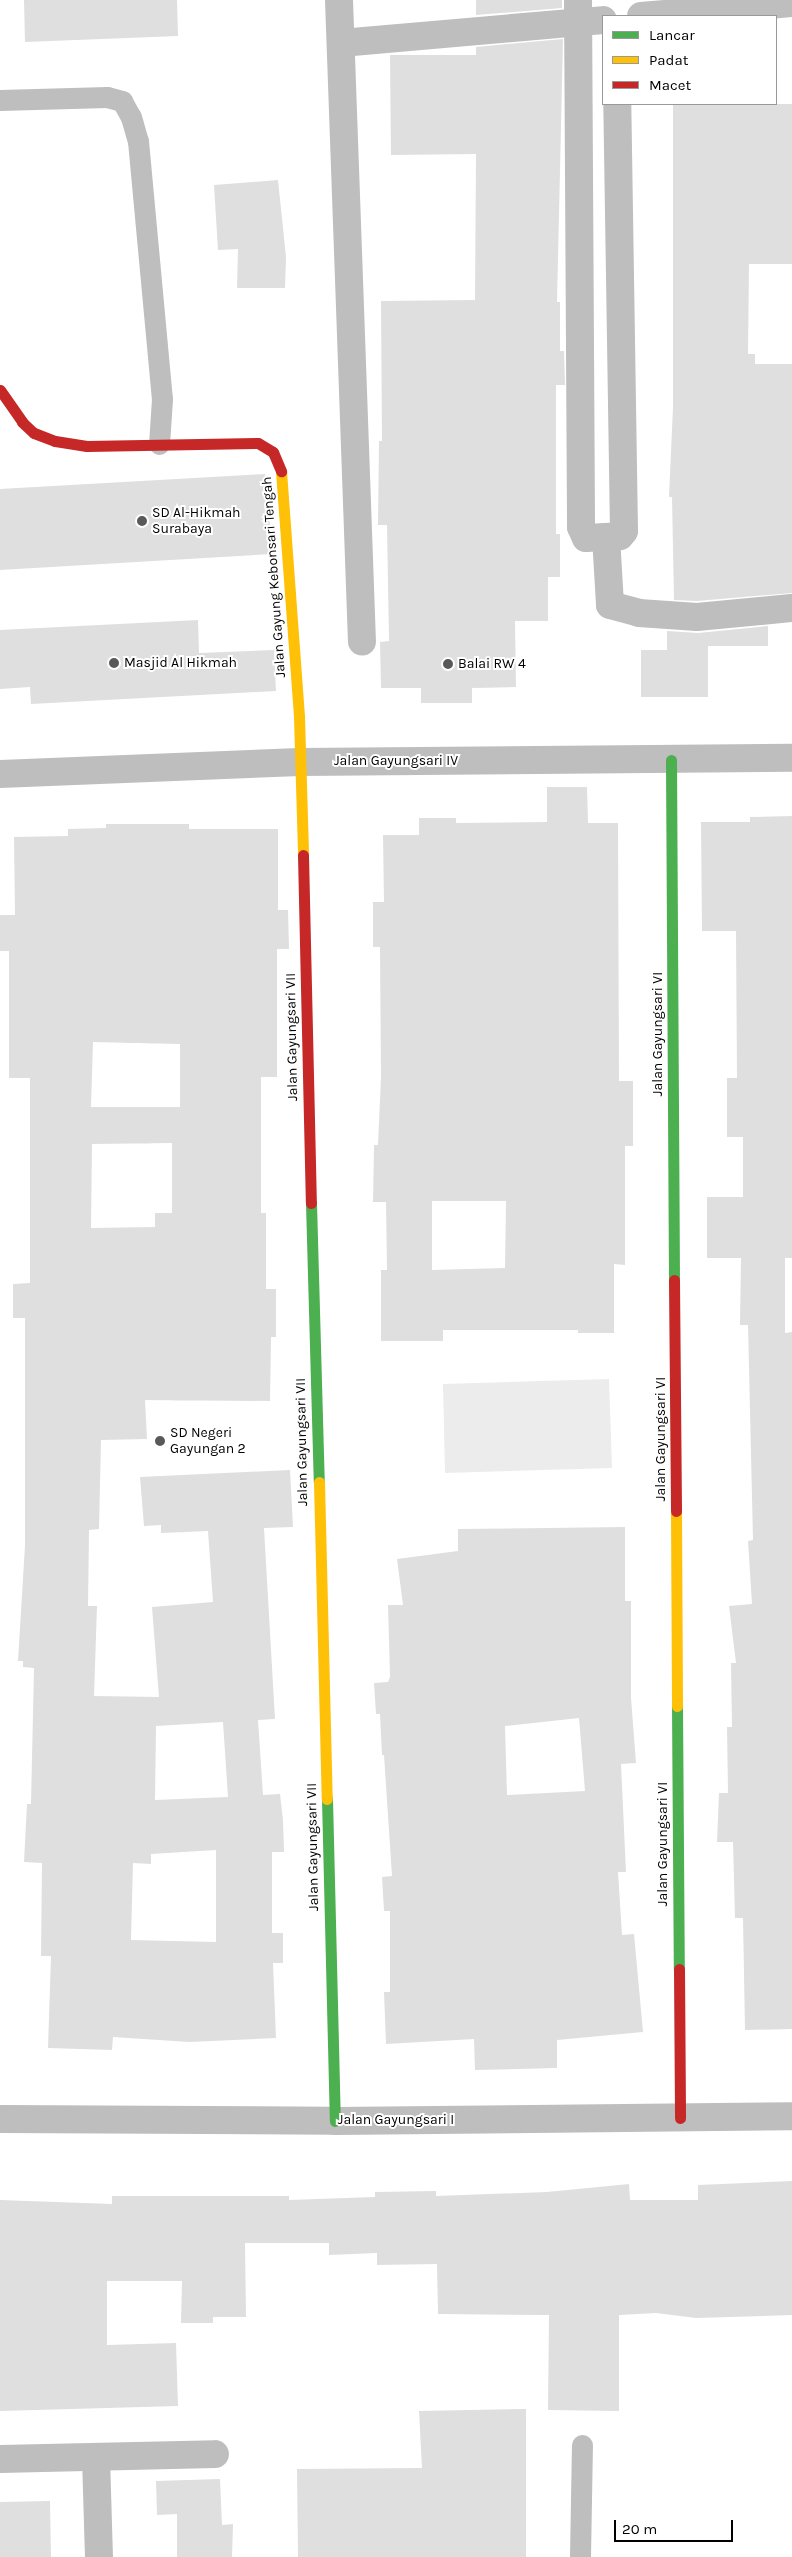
<!DOCTYPE html>
<style>
body{margin:0}
#map{position:relative;width:792px;height:2557px;overflow:hidden;background:#fff;font-family:Karla,sans-serif}
div>[style]{position:absolute}
[style*='--x']{left:calc(var(--x)*1px);top:calc(var(--y)*1px);width:calc(var(--w)*1px);rotate:calc(var(--a)*1deg)}
.green>*{inset:0;background:#ececec}
.building>*{inset:0;background:#dfdfdf}
.lane>*{height:21px;margin:-10.5px;padding:0 10.5px;transform-origin:10.5px;border-radius:10.5px;background:#bebebe}
.street>*{height:28px;margin:-14px;padding:0 14px;transform-origin:14px;border-radius:14px;background:#bebebe}
.fast>*{height:11px;margin:-5.5px;padding:0 5.5px;transform-origin:5.5px;border-radius:5.5px;background:#4caf50}
.slow>*{height:11px;margin:-5.5px;padding:0 5.5px;transform-origin:5.5px;border-radius:5.5px;background:#ffc107}
.jam>*{height:11px;margin:-5.5px;padding:0 5.5px;transform-origin:5.5px;border-radius:5.5px;background:#c62828}
.dots>*{width:14px;height:14px;translate:-50% -50%;box-sizing:border-box;border:2px solid #fff;border-radius:50%}
span{translate:-50% -50%;white-space:nowrap;text-align:center;line-height:1.15;-webkit-text-stroke:4px #fff;paint-order:stroke}
.poi-label{font-size:14px;color:#000}
.left{translate:0 -50%;text-align:left}
.street-label{font-size:14px;color:#000}
.legend{position:absolute;left:602px;top:15px;width:175px;height:90px;box-sizing:border-box;background:#fff;border:1px solid #999;margin:0;padding:6px 9px;list-style:none;font-size:15px;color:#000}
.legend li{display:flex;align-items:center;gap:10px;height:25px}
.legend b{width:25px;border:1px solid #999}
.scale{position:absolute;left:614px;top:2520px;width:119px;height:22px;box-sizing:border-box;border:2px solid #000;border-top:0;padding-left:6px;font-size:15px;line-height:18px;white-space:nowrap;color:#000;-webkit-text-stroke:4px #fff;paint-order:stroke}
</style>
<div id="map">
<div class="green">
<div style="clip-path:polygon(609px 1379px,612px 1468px,445px 1473px,443px 1384px)"></div>
</div>
<div class="building">
<div style="clip-path:polygon(24px 0,177px 0,178px 36px,25px 42px)"></div>
<div style="clip-path:polygon(476px 0,562px 0,562px 8px,476px 15px)"></div>
<div style="clip-path:polygon(563px 39px,557px 302px,560px 302px,560px 351px,564px 351px,565px 385px,556px 385px,556px 534px,560px 534px,560px 577px,548px 577px,548px 621px,515px 621px,516px 687px,472px 688px,472px 703px,421px 703px,421px 688px,381px 688px,380px 642px,389px 641px,387px 525px,378px 525px,379px 441px,382px 441px,381px 301px,475px 300px,476px 154px,391px 155px,390px 55px,476px 55px,476px 47px)"></div>
<div style="clip-path:polygon(673px 104px,792px 104px,792px 264px,749px 264px,748px 354px,755px 354px,755px 364px,792px 364px,792px 593px,697px 601px,674px 600px,672px 497px,669px 497px,673px 407px)"></div>
<div style="clip-path:polygon(278px 180px,286px 257px,285px 288px,237px 288px,238px 249px,218px 250px,214px 185px)"></div>
<div style="clip-path:polygon(265px 474px,273px 554px,0 570px,0 489px)"></div>
<div style="clip-path:polygon(198px 620px,199px 653px,274px 650px,276px 691px,31px 704px,30px 687px,0 689px,0 630px)"></div>
<div style="clip-path:polygon(768px 626px,768px 646px,708px 646px,708px 697px,641px 697px,641px 650px,667px 650px,667px 631px,698px 633px)"></div>
<div style="clip-path:polygon(evenodd,547px 787px,587px 787px,588px 823px,618px 823px,619px 1081px,633px 1081px,633px 1146px,625px 1146px,625px 1265px,614px 1264px,614px 1333px,578px 1333px,578px 1330px,443px 1330px,443px 1341px,381px 1341px,381px 1270px,387px 1270px,386px 1202px,373px 1202px,374px 1145px,378px 1145px,381px 1077px,380px 947px,373px 947px,373px 902px,384px 902px,383px 835px,419px 835px,419px 818px,456px 818px,456px 823px,547px 822px,547px 787px,432px 1201px,506px 1201px,505px 1268px,432px 1270px,432px 1201px)"></div>
<div style="clip-path:polygon(792px 816px,792px 1258px,785px 1258px,785px 1333px,792px 1332px,792px 2029px,745px 2030px,743px 1918px,735px 1918px,733px 1842px,717px 1842px,719px 1793px,728px 1793px,727px 1727px,732px 1727px,731px 1663px,736px 1663px,729px 1606px,752px 1604px,748px 1541px,753px 1540px,748px 1325px,740px 1325px,741px 1258px,707px 1258px,707px 1197px,743px 1197px,743px 1137px,727px 1137px,727px 1078px,737px 1078px,736px 931px,702px 931px,701px 822px,750px 822px,750px 817px)"></div>
<div style="clip-path:polygon(evenodd,106px 824px,189px 824px,189px 829px,278px 829px,278px 910px,288px 910px,289px 949px,277px 949px,277px 1077px,261px 1077px,261px 1213px,266px 1213px,266px 1289px,276px 1289px,276px 1337px,271px 1337px,270px 1401px,145px 1400px,147px 1439px,101px 1440px,99px 1529px,89px 1530px,88px 1606px,97px 1606px,94px 1696px,159px 1697px,152px 1607px,213px 1602px,208px 1531px,161px 1533px,161px 1525px,144px 1526px,140px 1477px,290px 1470px,293px 1527px,264px 1528px,275px 1719px,258px 1720px,263px 1795px,280px 1794px,283px 1820px,284px 1852px,272px 1852px,272px 1933px,283px 1933px,283px 1963px,273px 1963px,276px 2038px,189px 2042px,113px 2037px,112px 2050px,48px 2048px,51px 1956px,41px 1956px,42px 1863px,24px 1862px,27px 1804px,31px 1804px,34px 1668px,23px 1667px,23px 1661px,18px 1661px,25px 1545px,25px 1318px,13px 1318px,13px 1284px,30px 1283px,30px 1078px,9px 1078px,9px 951px,0 951px,0 915px,15px 915px,14px 837px,68px 836px,68px 829px,106px 828px,106px 824px,93px 1042px,180px 1044px,180px 1107px,91px 1107px,93px 1042px,106px 824px,172px 1143px,172px 1213px,155px 1213px,155px 1227px,91px 1228px,92px 1144px,172px 1143px,106px 824px,223px 1722px,228px 1797px,155px 1800px,156px 1726px,223px 1722px,106px 824px,216px 1850px,216px 1942px,131px 1940px,133px 1863px,151px 1864px,151px 1854px,216px 1850px)"></div>
<div style="clip-path:polygon(evenodd,625px 1527px,625px 1601px,631px 1601px,631px 1698px,636px 1763px,621px 1764px,626px 1872px,618px 1872px,622px 1935px,634px 1934px,643px 2032px,557px 2040px,557px 2068px,475px 2070px,474px 2039px,386px 2044px,384px 1992px,390px 1992px,390px 1911px,384px 1911px,382px 1877px,392px 1876px,384px 1755px,382px 1755px,380px 1714px,376px 1714px,374px 1683px,388px 1682px,390px 1677px,388px 1605px,403px 1605px,397px 1559px,458px 1551px,458px 1529px,625px 1527px,579px 1718px,585px 1791px,507px 1795px,505px 1726px,579px 1718px)"></div>
<div style="clip-path:polygon(792px 2181px,792px 2315px,696px 2318px,656px 2313px,619px 2315px,619px 2411px,548px 2410px,549px 2315px,438px 2314px,437px 2264px,377px 2265px,377px 2253px,329px 2255px,329px 2243px,245px 2243px,246px 2317px,213px 2317px,213px 2323px,181px 2323px,182px 2281px,107px 2281px,107px 2345px,176px 2343px,178px 2406px,0 2411px,0 2200px,112px 2204px,112px 2196px,289px 2196px,289px 2200px,375px 2197px,375px 2192px,436px 2191px,436px 2196px,547px 2192px,629px 2184px,630px 2200px,698px 2200px,698px 2185px)"></div>
<div style="clip-path:polygon(526px 2409px,526px 2557px,298px 2557px,297px 2469px,422px 2468px,419px 2411px)"></div>
<div style="clip-path:polygon(220px 2479px,222px 2525px,233px 2524px,232px 2557px,177px 2557px,177px 2514px,157px 2515px,156px 2481px)"></div>
<div style="clip-path:polygon(50px 2501px,51px 2557px,0 2557px,0 2502px)"></div>
</div>
<div class="lane">
<div style="--x:0;--y:100;--w:107;--a:-1.6"></div>
<div style="--x:107;--y:97;--w:16;--a:15"></div>
<div style="--x:122;--y:101;--w:18;--a:61"></div>
<div style="--x:131;--y:117;--w:25;--a:74"></div>
<div style="--x:138;--y:141;--w:259;--a:84.7"></div>
<div style="--x:162;--y:399;--w:45;--a:93.8"></div>
<div style="--x:580;--y:2557;--w:112;--a:-89"></div>
</div>
<div class="street">
<div style="--x:339;--y:0;--w:642;--a:87.95"></div>
<div style="--x:578;--y:0;--w:527;--a:89.67"></div>
<div style="--x:581;--y:527;--w:12;--a:66"></div>
<div style="--x:586;--y:538;--w:34;--a:-3"></div>
<div style="--x:620;--y:536;--w:6;--a:-51"></div>
<div style="--x:624;--y:531;--w:427;--a:-90.9"></div>
<div style="--x:641;--y:16;--w:152;--a:-4.9"></div>
<div style="--x:341;--y:43;--w:263;--a:-5"></div>
<div style="--x:606;--y:537;--w:68;--a:86.6"></div>
<div style="--x:610;--y:605;--w:30;--a:15"></div>
<div style="--x:639;--y:613;--w:58;--a:3.9"></div>
<div style="--x:697;--y:617;--w:95;--a:-5.4"></div>
<div style="--x:0;--y:774;--w:300;--a:-2.3"></div>
<div style="--x:300;--y:762;--w:492;--a:-0.5"></div>
<div style="--x:0;--y:2119;--w:335;--a:0.3"></div>
<div style="--x:335;--y:2121;--w:457;--a:-0.6"></div>
<div style="--x:96;--y:2457;--w:100;--a:88.3"></div>
<div style="--x:0;--y:2459;--w:215;--a:-1.3"></div>
</div>
<div class="fast">
<div style="--x:671;--y:760;--w:520;--a:89.67"></div>
<div style="--x:311;--y:1203;--w:279;--a:88.4"></div>
<div style="--x:677;--y:1706;--w:263;--a:89.6"></div>
<div style="--x:327;--y:1799;--w:322;--a:88.6"></div>
</div>
<div class="slow">
<div style="--x:281;--y:471;--w:247;--a:85.8"></div>
<div style="--x:299;--y:717;--w:138;--a:88.3"></div>
<div style="--x:319;--y:1482;--w:317;--a:88.6"></div>
<div style="--x:676;--y:1511;--w:195;--a:89.7"></div>
</div>
<div class="jam">
<div style="--x:0;--y:390;--w:39;--a:55"></div>
<div style="--x:22;--y:422;--w:16;--a:43"></div>
<div style="--x:34;--y:433;--w:22;--a:21"></div>
<div style="--x:55;--y:441;--w:32;--a:9"></div>
<div style="--x:87;--y:446;--w:171;--a:-1"></div>
<div style="--x:258;--y:443;--w:17;--a:31"></div>
<div style="--x:273;--y:452;--w:21;--a:67"></div>
<div style="--x:303;--y:855;--w:348;--a:88.7"></div>
<div style="--x:674;--y:1280;--w:231;--a:89.5"></div>
<div style="--x:679;--y:1969;--w:149;--a:89.6"></div>
</div>
<div class="dots">
<div style="left:142px;top:521px;background:#595959"></div>
<div style="left:114px;top:663px;background:#595959"></div>
<div style="left:448px;top:664px;background:#595959"></div>
<div style="left:160px;top:1441px;background:#595959"></div>
</div>
<div class="poi-label">
<span class="left" style="left:152px;top:521px">SD Al-Hikmah<br>Surabaya</span>
<span class="left" style="left:124px;top:663px">Masjid Al Hikmah</span>
<span class="left" style="left:458px;top:664px">Balai RW 4</span>
<span class="left" style="left:170px;top:1441px">SD Negeri<br>Gayungan 2</span>
</div>
<div class="street-label">
<span style="left:274px;top:577px;rotate:-94deg">Jalan Gayung Kebonsari Tengah</span>
<span style="left:396px;top:761px">Jalan Gayungsari IV</span>
<span style="left:658px;top:1034px;rotate:-90deg">Jalan Gayungsari VI</span>
<span style="left:292px;top:1037px;rotate:-91deg">Jalan Gayungsari VII</span>
<span style="left:661px;top:1439px;rotate:-90deg">Jalan Gayungsari VI</span>
<span style="left:302px;top:1442px;rotate:-91deg">Jalan Gayungsari VII</span>
<span style="left:663px;top:1844px;rotate:-90deg">Jalan Gayungsari VI</span>
<span style="left:313px;top:1847px;rotate:-91deg">Jalan Gayungsari VII</span>
<span style="left:396px;top:2120px">Jalan Gayungsari I</span>
</div>
<ul class="legend">
<li><b style="height:6px;background:#4caf50"></b>Lancar</li>
<li><b style="height:6px;background:#ffc107"></b>Padat</li>
<li><b style="height:6px;background:#c62828"></b>Macet</li>
</ul>
<div class="scale">20 m</div>
</div>
